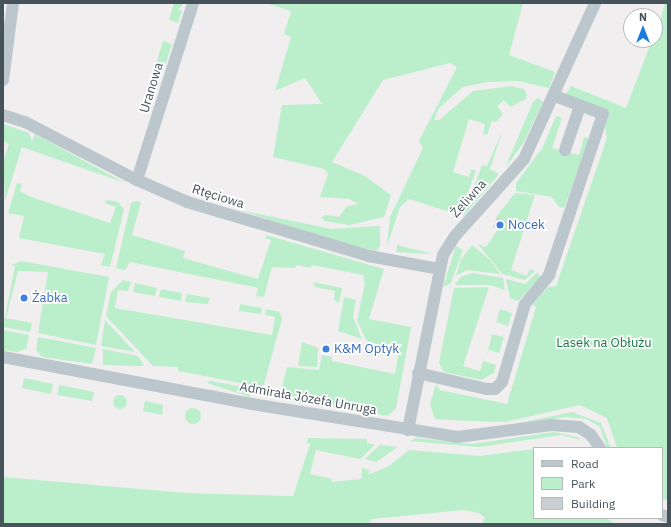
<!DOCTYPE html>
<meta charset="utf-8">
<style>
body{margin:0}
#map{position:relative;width:671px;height:527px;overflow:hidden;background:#f0eeee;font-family:"IBM Plex Sans",sans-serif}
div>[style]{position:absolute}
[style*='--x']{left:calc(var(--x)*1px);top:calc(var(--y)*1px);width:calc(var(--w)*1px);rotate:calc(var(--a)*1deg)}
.green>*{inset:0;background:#bbefcc}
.round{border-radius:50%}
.building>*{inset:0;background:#caced3}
.minor>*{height:12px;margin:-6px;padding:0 6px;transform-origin:6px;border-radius:6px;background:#bcc6cd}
.dots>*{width:11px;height:11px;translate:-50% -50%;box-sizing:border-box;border:2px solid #fff;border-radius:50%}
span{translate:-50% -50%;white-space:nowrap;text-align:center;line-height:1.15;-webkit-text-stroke:3.5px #fff;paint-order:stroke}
.street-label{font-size:13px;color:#46535b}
.shop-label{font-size:13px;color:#366cbe}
.left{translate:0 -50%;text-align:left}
.park-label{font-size:13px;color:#177c42}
.frame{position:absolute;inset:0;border:4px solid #46535b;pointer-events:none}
.legend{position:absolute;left:533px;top:447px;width:130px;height:72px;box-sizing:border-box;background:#fff;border:1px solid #b5babd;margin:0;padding:5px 7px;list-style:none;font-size:12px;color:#46535b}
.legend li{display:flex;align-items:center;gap:8px;height:20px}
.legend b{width:20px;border:1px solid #b5babd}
.north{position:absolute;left:623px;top:8px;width:40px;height:40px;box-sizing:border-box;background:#fff;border:1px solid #b5babd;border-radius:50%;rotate:0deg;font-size:11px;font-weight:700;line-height:16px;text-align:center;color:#46535b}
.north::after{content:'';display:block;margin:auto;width:14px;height:18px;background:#197ddf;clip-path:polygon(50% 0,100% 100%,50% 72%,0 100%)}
</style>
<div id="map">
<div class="green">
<div style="clip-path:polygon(174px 3px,184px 3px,178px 10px,182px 11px,178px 23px,169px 20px)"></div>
<div style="clip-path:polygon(265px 3px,523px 3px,509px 55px,555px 72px,549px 88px,518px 81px,488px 82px,463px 87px,439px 108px,434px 120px,439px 120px,473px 91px,511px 86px,524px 89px,527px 95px,526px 99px,510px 107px,504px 100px,497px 106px,503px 114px,496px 122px,492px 121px,487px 135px,483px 134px,485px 124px,469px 119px,453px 172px,469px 177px,471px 169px,476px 171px,459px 215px,409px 199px,400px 207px,387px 246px,390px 217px,423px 148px,419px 141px,457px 67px,450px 63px,383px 80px,332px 162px,365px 176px,391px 195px,384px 217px,349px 225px,324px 221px,322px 217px,325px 215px,339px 217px,347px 206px,359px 204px,349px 199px,320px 197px,328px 174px,324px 169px,273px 157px,282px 105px,322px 104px,305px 78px,275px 91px,291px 37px,284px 34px,291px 11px)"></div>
<div style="clip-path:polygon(665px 3px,668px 3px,668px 500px,662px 499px,662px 448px,617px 448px,607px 418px,580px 405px,505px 422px,468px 421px,435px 419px,430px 404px,436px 384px,440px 390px,507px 404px,536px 307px,532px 305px,548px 287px,556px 286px,607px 138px,605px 127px,610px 113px,571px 99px,566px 94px,571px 86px,626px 108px,652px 40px,655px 40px)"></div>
<div style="clip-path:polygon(163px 41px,172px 44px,165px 66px,156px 64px)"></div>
<div style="clip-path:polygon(538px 98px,543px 102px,524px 142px,505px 168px,533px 102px)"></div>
<div style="clip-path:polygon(556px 116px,562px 118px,552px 148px,579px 155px,584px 137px,590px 139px,564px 208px,559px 207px,552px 197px,516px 191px,516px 183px,543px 147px)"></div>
<div style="clip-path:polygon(3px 124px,29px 133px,32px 141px,35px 134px,125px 183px,22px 147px,5px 201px,3px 162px,9px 144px,3px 141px)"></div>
<div style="clip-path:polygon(502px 132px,490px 169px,499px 174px,463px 217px,482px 165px,487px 166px)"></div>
<div style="clip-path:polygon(17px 183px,22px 184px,20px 191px,31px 197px,110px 223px,116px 207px,105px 203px,106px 200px,118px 202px,124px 210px,110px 267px,101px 265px,105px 254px,19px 238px,24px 216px,8px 213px)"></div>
<div style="clip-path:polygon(515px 193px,535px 195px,511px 270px,527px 276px,530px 269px,535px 271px,525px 280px,502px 274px,478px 244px,486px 247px,498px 229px,503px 230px,507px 222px,496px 217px)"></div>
<div style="clip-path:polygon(136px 201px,141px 202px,132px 235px,185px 251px,183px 258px,258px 279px,271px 240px,265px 238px,266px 235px,384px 269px,369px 319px,411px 327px,396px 408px,388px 416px,283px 400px,280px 396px,287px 367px,319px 370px,322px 355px,332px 357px,332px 361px,395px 374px,400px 345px,390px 343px,386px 348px,366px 340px,357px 320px,365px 284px,363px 275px,312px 265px,311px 268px,297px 265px,295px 268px,272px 267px,264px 297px,256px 296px,258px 288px,130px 262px,125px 270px,116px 268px,131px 203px)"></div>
<div style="clip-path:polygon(239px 210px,331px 229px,380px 226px,380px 246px,376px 251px,335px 241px)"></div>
<div style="clip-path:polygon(397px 245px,433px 254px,396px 252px)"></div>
<div style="clip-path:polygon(472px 245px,490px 260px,500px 274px,467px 270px,456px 276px,461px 259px)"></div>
<div style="clip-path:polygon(456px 246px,463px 250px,451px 283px,443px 287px)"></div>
<div style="clip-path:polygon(21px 261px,109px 277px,96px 345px,38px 333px,48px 272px,18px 271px,6px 318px,32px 323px,30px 332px,3px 327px,15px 266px,11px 265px)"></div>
<div style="clip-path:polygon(538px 272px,540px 278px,518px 301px,510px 298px,506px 279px,525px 284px)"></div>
<div style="clip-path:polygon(473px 273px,503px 278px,505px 290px,490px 285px,455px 285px,460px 277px)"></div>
<div style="clip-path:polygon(123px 280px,131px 282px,128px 291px,118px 290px,115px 308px,272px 335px,275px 317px,265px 315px,266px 309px,280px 312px,282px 319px,264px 384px,261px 387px,178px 371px,178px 367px,153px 366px,106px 316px,111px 292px)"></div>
<div style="clip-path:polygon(313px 282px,342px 288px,339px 303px,334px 300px,335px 291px,315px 287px)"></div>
<div style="clip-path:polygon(135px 283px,157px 288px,155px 296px,133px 292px)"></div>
<div style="clip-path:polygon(489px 287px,463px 366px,480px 371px,483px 361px,496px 365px,494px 373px,481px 380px,444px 372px,439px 363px,454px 288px)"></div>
<div style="clip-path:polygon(161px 289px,182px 293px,181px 301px,159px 297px)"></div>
<div style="clip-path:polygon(187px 294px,210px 298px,208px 304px,185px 302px)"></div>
<div style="clip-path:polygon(344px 297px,356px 300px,353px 317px,362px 339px,338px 331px)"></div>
<div style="clip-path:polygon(240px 304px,262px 308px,261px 314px,239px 311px)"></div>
<div style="clip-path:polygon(500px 309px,512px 313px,508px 326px,497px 322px,495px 326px)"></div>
<div style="clip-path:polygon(105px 320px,135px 352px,101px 346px)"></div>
<div style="clip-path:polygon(3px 330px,29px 335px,26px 349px,17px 352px,3px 350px)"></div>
<div style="clip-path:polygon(492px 334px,504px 337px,499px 353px,489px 350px,487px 355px)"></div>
<div style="clip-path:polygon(38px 337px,96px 348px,92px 364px,42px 357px,36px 350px)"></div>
<div style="clip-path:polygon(302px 342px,318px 348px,317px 367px,298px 366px)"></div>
<div style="clip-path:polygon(103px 349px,138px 356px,144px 366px,103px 365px)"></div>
<div style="clip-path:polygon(24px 378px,53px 384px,51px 394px,22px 388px)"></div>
<div style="clip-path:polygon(211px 381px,248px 388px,250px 397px,207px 383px)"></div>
<div style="clip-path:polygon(59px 385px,94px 392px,92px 401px,57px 395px)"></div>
<div class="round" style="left:113px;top:395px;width:14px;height:14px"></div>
<div style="clip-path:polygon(145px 401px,163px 405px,162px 415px,143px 411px)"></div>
<div class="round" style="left:185px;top:408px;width:16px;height:16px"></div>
<div style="clip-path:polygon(572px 412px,601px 423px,611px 448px,607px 448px,600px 427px,586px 419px,566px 417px,505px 426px)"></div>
<div style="clip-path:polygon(554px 432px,577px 437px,590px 448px,580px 440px,561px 435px,479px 447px,409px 441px,417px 438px,472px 444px)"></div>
<div style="clip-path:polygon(308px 438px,367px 439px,367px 443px,375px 445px,360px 459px,316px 450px,310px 474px,332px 479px,331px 482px,361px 479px,362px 468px,370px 470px,368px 475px,389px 466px,409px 450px,480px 456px,534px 449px,534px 518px,606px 518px,615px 524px,482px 524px,485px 518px,479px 513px,464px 510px,372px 519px,369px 524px,3px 524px,3px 477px,186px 493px,293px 496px,310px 444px,307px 443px)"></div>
<div style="clip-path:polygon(380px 445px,398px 447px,376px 462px,365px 459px)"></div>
</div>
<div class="building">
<div style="clip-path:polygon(497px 217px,507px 222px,503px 230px,493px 227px)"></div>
</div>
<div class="minor">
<div style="--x:3;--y:80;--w:78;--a:-82.6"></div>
<div style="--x:3;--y:115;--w:23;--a:18"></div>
<div style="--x:25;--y:122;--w:126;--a:27.4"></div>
<div style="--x:137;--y:180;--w:55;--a:23.7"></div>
<div style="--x:187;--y:202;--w:190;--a:16.5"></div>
<div style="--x:369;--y:256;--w:71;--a:10.5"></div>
<div style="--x:565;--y:150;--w:46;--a:-71.2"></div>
<div style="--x:137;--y:180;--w:186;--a:-72.4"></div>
<div style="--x:3;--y:357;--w:253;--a:10.7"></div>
<div style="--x:252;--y:404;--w:208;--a:9.1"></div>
<div style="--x:457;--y:437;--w:95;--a:-7.3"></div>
<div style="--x:551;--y:425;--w:28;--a:4"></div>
<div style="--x:579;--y:427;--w:14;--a:34"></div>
<div style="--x:591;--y:435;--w:16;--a:55"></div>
<div style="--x:418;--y:373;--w:71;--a:13.1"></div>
<div style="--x:487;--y:389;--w:8;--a:0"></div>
<div style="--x:495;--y:389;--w:10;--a:-45"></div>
<div style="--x:502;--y:382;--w:81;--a:-73.6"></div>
<div style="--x:525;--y:304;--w:38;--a:-50"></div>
<div style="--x:549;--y:275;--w:170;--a:-71.5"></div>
<div style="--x:603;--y:114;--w:51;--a:-159.4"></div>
<div style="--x:408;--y:430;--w:178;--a:-78.7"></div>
<div style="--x:443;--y:255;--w:22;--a:-58"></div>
<div style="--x:455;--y:236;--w:103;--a:-48.1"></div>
<div style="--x:524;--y:159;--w:171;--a:-65.5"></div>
<div style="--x:662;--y:515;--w:6;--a:18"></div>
</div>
<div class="dots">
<div style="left:500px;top:225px;background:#3f7fe0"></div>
<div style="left:24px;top:298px;background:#3f7fe0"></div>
<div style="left:326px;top:349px;background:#3f7fe0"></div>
</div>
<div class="street-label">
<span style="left:152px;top:88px;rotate:-73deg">Uranowa</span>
<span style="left:218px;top:197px;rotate:17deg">Rtęciowa</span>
<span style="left:469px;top:199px;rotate:-48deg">Żeliwna</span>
<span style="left:308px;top:399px;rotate:10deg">Admirała Józefa Unruga</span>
</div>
<div class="shop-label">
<span class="left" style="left:508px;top:225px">Nocek</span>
<span class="left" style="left:32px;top:298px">Żabka</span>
<span class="left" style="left:334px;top:349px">K&amp;M Optyk</span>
</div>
<div class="park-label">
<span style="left:604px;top:343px">Lasek na Obłużu</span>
</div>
<div class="frame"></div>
<ul class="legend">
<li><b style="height:5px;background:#bcc6cd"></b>Road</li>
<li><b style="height:11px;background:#bbefcc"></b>Park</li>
<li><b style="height:11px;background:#caced3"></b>Building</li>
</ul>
<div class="north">N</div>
</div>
